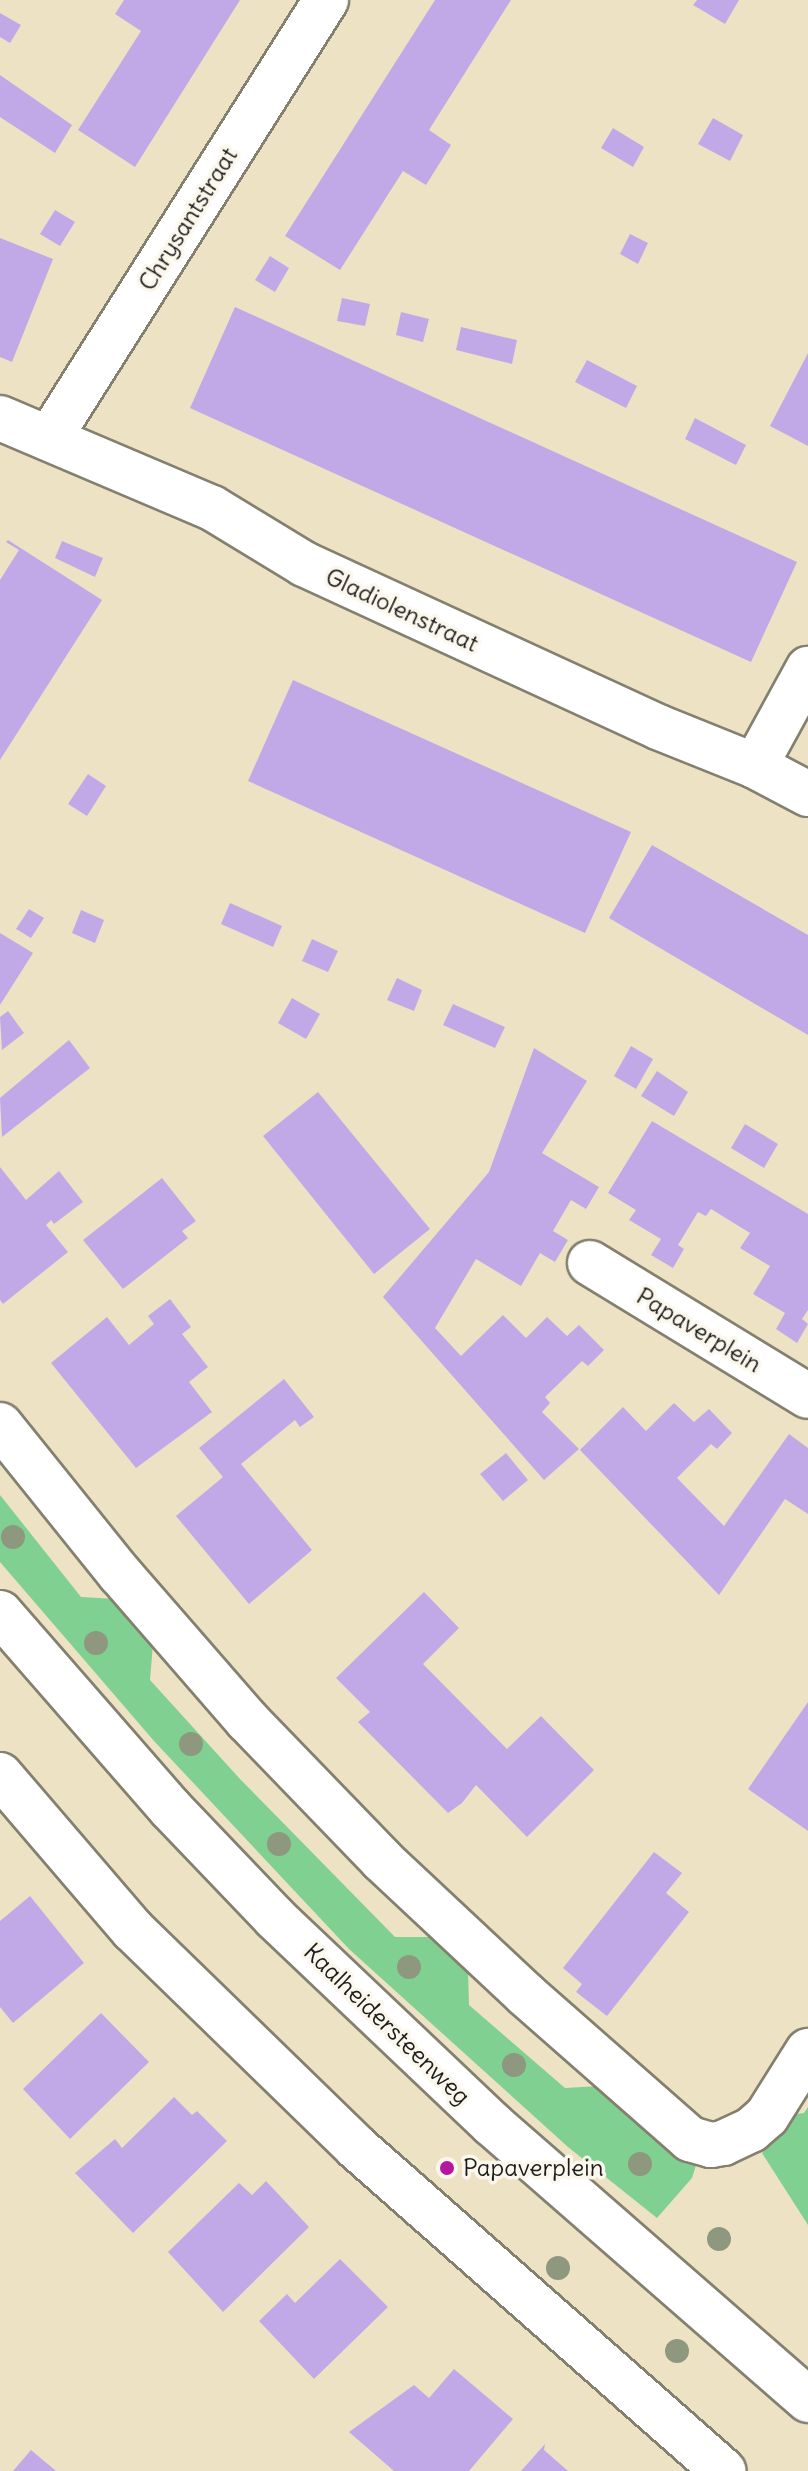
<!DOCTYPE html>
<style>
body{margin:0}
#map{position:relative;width:808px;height:2471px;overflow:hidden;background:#ede3c4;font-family:Delius,sans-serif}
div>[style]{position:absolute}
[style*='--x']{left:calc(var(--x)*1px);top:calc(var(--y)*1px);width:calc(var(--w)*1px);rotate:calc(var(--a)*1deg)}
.green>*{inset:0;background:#7fd091}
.building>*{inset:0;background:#c1a9e8}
.roads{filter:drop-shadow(2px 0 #848070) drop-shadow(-2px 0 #848070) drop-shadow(0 2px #848070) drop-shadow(0 -2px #848070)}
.street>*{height:44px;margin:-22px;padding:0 22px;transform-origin:22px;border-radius:22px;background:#fff}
.secondary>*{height:44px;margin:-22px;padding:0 22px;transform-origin:22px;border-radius:22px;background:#fff}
.trees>*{width:24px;height:24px;margin:-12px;border-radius:50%;background:#8d987e}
.dots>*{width:22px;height:22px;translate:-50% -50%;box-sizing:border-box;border:4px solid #fbf7ec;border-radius:50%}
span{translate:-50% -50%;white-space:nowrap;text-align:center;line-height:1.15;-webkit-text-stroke:7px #fbf7ec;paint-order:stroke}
.street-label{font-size:24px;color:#1c1c1c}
.poi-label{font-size:24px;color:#1c1c1c}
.left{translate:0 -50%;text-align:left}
</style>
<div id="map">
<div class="green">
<div style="clip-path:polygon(0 1495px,81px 1597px,116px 1599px,153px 1644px,150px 1680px,240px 1779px,395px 1937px,433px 1937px,468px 1970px,469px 2005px,565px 2088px,600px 2086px,697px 2162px,692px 2178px,657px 2218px,568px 2147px,349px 1949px,154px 1741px,0 1562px)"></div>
<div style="clip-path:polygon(808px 2107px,808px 2225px,762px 2153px,797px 2114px,804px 2113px)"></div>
</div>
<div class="building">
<div style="clip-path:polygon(124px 0,240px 0,135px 167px,78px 130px,141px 31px,115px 14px)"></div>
<div style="clip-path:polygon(435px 0,511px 0,429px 130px,451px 145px,426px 185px,403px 171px,340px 270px,285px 236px)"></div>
<div style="clip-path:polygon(697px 0,739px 0,725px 24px,693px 5px)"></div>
<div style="clip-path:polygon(0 13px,21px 25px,10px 43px,0 37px)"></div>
<div style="clip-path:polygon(0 75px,72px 125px,55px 153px,0 117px)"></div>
<div style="clip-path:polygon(713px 118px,743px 135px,730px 161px,698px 144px)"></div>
<div style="clip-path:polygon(613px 128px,644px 147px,633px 167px,601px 148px)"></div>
<div style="clip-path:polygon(55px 210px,75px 222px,60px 246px,40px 234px)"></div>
<div style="clip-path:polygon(630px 234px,648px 243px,638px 264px,620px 254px)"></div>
<div style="clip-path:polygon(0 238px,53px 259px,12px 362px,0 357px)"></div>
<div style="clip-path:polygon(270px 256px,289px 268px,275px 292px,255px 280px)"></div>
<div style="clip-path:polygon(342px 298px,370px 304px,365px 326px,337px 321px)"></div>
<div style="clip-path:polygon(235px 307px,797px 562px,751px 662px,190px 408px)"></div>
<div style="clip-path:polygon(401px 312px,429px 319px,423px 342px,396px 335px)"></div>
<div style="clip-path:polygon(461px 327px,517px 340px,512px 364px,456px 350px)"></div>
<div style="clip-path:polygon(808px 353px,808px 446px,770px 426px)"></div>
<div style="clip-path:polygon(587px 360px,637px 386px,626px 408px,575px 382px)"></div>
<div style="clip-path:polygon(695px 418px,746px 445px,736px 465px,685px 439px)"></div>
<div style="clip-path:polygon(8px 540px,102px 600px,0 760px,0 580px,19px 550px,6px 542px)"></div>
<div style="clip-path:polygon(62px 541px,103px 558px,95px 577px,55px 558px)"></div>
<div style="clip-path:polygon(293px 680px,631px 832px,585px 933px,248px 781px)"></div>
<div style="clip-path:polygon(88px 774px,106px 786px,87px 816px,68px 804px)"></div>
<div style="clip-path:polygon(652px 845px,808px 935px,808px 1035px,609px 918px)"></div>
<div style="clip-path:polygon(230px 903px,282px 926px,273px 947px,221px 924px)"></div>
<div style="clip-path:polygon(29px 909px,44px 918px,31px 938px,16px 929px)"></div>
<div style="clip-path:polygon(81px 910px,104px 920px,95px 943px,72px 933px)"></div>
<div style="clip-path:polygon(0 933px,33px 953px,0 1005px)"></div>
<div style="clip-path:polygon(312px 939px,338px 951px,328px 972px,302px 961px)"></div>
<div style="clip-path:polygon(397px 978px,422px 990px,414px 1011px,387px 1000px)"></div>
<div style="clip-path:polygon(292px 998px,320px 1014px,306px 1039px,278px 1023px)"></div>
<div style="clip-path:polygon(453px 1004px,505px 1027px,495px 1048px,443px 1025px)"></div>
<div style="clip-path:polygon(8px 1011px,24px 1033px,2px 1050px,0 1017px)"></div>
<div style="clip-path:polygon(69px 1040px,90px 1068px,2px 1137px,0 1098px)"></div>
<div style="clip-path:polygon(631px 1046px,653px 1059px,636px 1089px,614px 1076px)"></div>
<div style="clip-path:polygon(534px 1048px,587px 1081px,542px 1153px,599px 1187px,586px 1209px,571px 1200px,553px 1231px,568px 1240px,555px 1262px,540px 1253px,521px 1286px,476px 1259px,435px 1328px,461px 1356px,503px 1315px,526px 1338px,547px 1317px,567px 1336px,579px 1325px,604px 1350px,588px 1366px,582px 1361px,545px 1397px,550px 1403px,542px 1412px,579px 1449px,544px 1480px,383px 1297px,489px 1172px)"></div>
<div style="clip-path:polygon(657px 1071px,688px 1092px,674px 1116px,641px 1096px)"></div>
<div style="clip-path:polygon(318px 1092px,430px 1229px,374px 1274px,263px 1136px)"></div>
<div style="clip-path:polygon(652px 1121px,808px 1214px,808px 1310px,802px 1319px,808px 1324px,797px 1343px,776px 1329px,785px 1313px,753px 1294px,770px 1266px,740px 1248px,750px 1233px,711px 1209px,706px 1216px,698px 1212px,678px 1245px,684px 1249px,673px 1268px,651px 1255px,661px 1239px,629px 1220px,636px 1210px,608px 1193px)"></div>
<div style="clip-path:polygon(745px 1124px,778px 1144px,764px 1168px,731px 1148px)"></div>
<div style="clip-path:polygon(0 1167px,26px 1200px,59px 1171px,83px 1202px,54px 1224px,51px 1220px,46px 1225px,68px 1252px,3px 1304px,0 1300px)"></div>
<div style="clip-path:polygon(162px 1178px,196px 1221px,182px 1231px,188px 1238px,123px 1289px,83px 1240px)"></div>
<div style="clip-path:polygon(170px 1299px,191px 1327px,182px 1334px,208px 1367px,189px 1382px,212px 1412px,136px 1468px,51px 1363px,107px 1317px,129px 1345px,154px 1324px,148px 1316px)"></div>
<div style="clip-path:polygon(284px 1379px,314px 1417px,300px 1427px,295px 1420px,241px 1464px,312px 1550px,249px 1604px,176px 1516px,223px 1477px,199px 1448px)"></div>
<div style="clip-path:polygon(674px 1403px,694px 1422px,709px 1409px,732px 1433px,717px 1449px,711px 1444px,677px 1478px,724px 1526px,789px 1434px,808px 1448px,808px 1514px,785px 1499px,719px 1595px,580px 1450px,623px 1407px,646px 1431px)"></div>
<div style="clip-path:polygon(506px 1453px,528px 1480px,503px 1501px,480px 1474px)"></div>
<div style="clip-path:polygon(424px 1592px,459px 1628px,423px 1664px,507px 1749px,541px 1716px,594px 1770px,527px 1837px,476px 1785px,462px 1803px,448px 1813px,358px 1722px,370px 1712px,336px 1678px)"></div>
<div style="clip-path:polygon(808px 1702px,808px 1831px,748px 1789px)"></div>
<div style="clip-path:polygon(654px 1852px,682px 1873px,666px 1893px,689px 1912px,607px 2016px,576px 1992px,582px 1984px,563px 1968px)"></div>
<div style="clip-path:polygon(30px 1896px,84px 1963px,13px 2023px,0 2007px,0 1921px)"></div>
<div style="clip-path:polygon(101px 2013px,149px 2062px,70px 2139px,23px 2089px)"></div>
<div style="clip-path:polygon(174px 2097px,192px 2115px,197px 2111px,227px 2141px,133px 2233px,75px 2173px,115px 2139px,122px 2148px)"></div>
<div style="clip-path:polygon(266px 2181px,309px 2227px,223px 2312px,168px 2252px,239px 2183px,252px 2195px)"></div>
<div style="clip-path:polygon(340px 2259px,388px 2307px,314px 2379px,259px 2321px,287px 2294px,295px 2303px)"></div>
<div style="clip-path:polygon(454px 2369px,513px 2419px,469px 2471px,394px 2471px,349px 2432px,414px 2385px,429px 2398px)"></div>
<div style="clip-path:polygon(545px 2444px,544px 2450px,568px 2471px,521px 2471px)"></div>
<div style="clip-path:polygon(31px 2450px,56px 2471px,13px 2471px)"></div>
</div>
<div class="roads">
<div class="street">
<div style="--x:0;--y:418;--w:230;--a:23"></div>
<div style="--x:212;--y:508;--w:108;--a:31.3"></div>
<div style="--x:304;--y:564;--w:390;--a:24.7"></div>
<div style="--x:658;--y:727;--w:105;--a:21.9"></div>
<div style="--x:755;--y:766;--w:60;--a:27.8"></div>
<div style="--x:50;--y:437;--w:517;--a:-57.72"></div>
<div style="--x:755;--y:766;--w:111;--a:-61.3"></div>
<div style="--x:590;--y:1263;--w:255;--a:31.4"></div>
<div style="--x:0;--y:1425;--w:191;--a:51.2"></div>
<div style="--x:120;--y:1574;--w:194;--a:49"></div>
<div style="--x:247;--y:1720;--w:194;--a:46"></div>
<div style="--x:382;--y:1860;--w:196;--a:43.1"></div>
<div style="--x:525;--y:1994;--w:220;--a:41.3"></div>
<div style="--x:690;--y:2139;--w:22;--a:16"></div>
<div style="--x:711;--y:2145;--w:12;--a:-9"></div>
<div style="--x:723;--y:2143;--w:31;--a:-25"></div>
<div style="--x:751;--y:2130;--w:21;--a:-41"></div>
<div style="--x:767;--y:2116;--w:77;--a:-57.8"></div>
<div style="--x:0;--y:1775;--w:204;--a:49.4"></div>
<div style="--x:133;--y:1930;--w:311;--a:44.2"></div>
<div style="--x:356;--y:2147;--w:490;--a:41.4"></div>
</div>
<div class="secondary">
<div style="--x:0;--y:1613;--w:259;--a:48.9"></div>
<div style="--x:170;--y:1808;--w:152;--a:46.3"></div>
<div style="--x:275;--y:1918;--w:299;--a:43.5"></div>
<div style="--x:492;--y:2124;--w:420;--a:41.1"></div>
</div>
</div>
<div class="trees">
<div style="left:13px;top:1537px"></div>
<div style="left:96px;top:1643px"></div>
<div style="left:191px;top:1744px"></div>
<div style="left:279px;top:1844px"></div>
<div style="left:409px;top:1967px"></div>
<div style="left:514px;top:2065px"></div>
<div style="left:640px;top:2164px"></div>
<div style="left:719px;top:2239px"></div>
<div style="left:558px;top:2268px"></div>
<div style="left:677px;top:2351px"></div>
</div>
<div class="dots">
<div style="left:447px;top:2168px;background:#b5179e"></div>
</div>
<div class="street-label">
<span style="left:188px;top:219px;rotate:-58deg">Chrysantstraat</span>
<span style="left:402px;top:610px;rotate:25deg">Gladiolenstraat</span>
<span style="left:699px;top:1330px;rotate:31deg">Papaverplein</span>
<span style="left:387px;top:2024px;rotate:44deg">Kaalheidersteenweg</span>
</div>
<div class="poi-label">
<span class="left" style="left:463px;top:2168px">Papaverplein</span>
</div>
</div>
